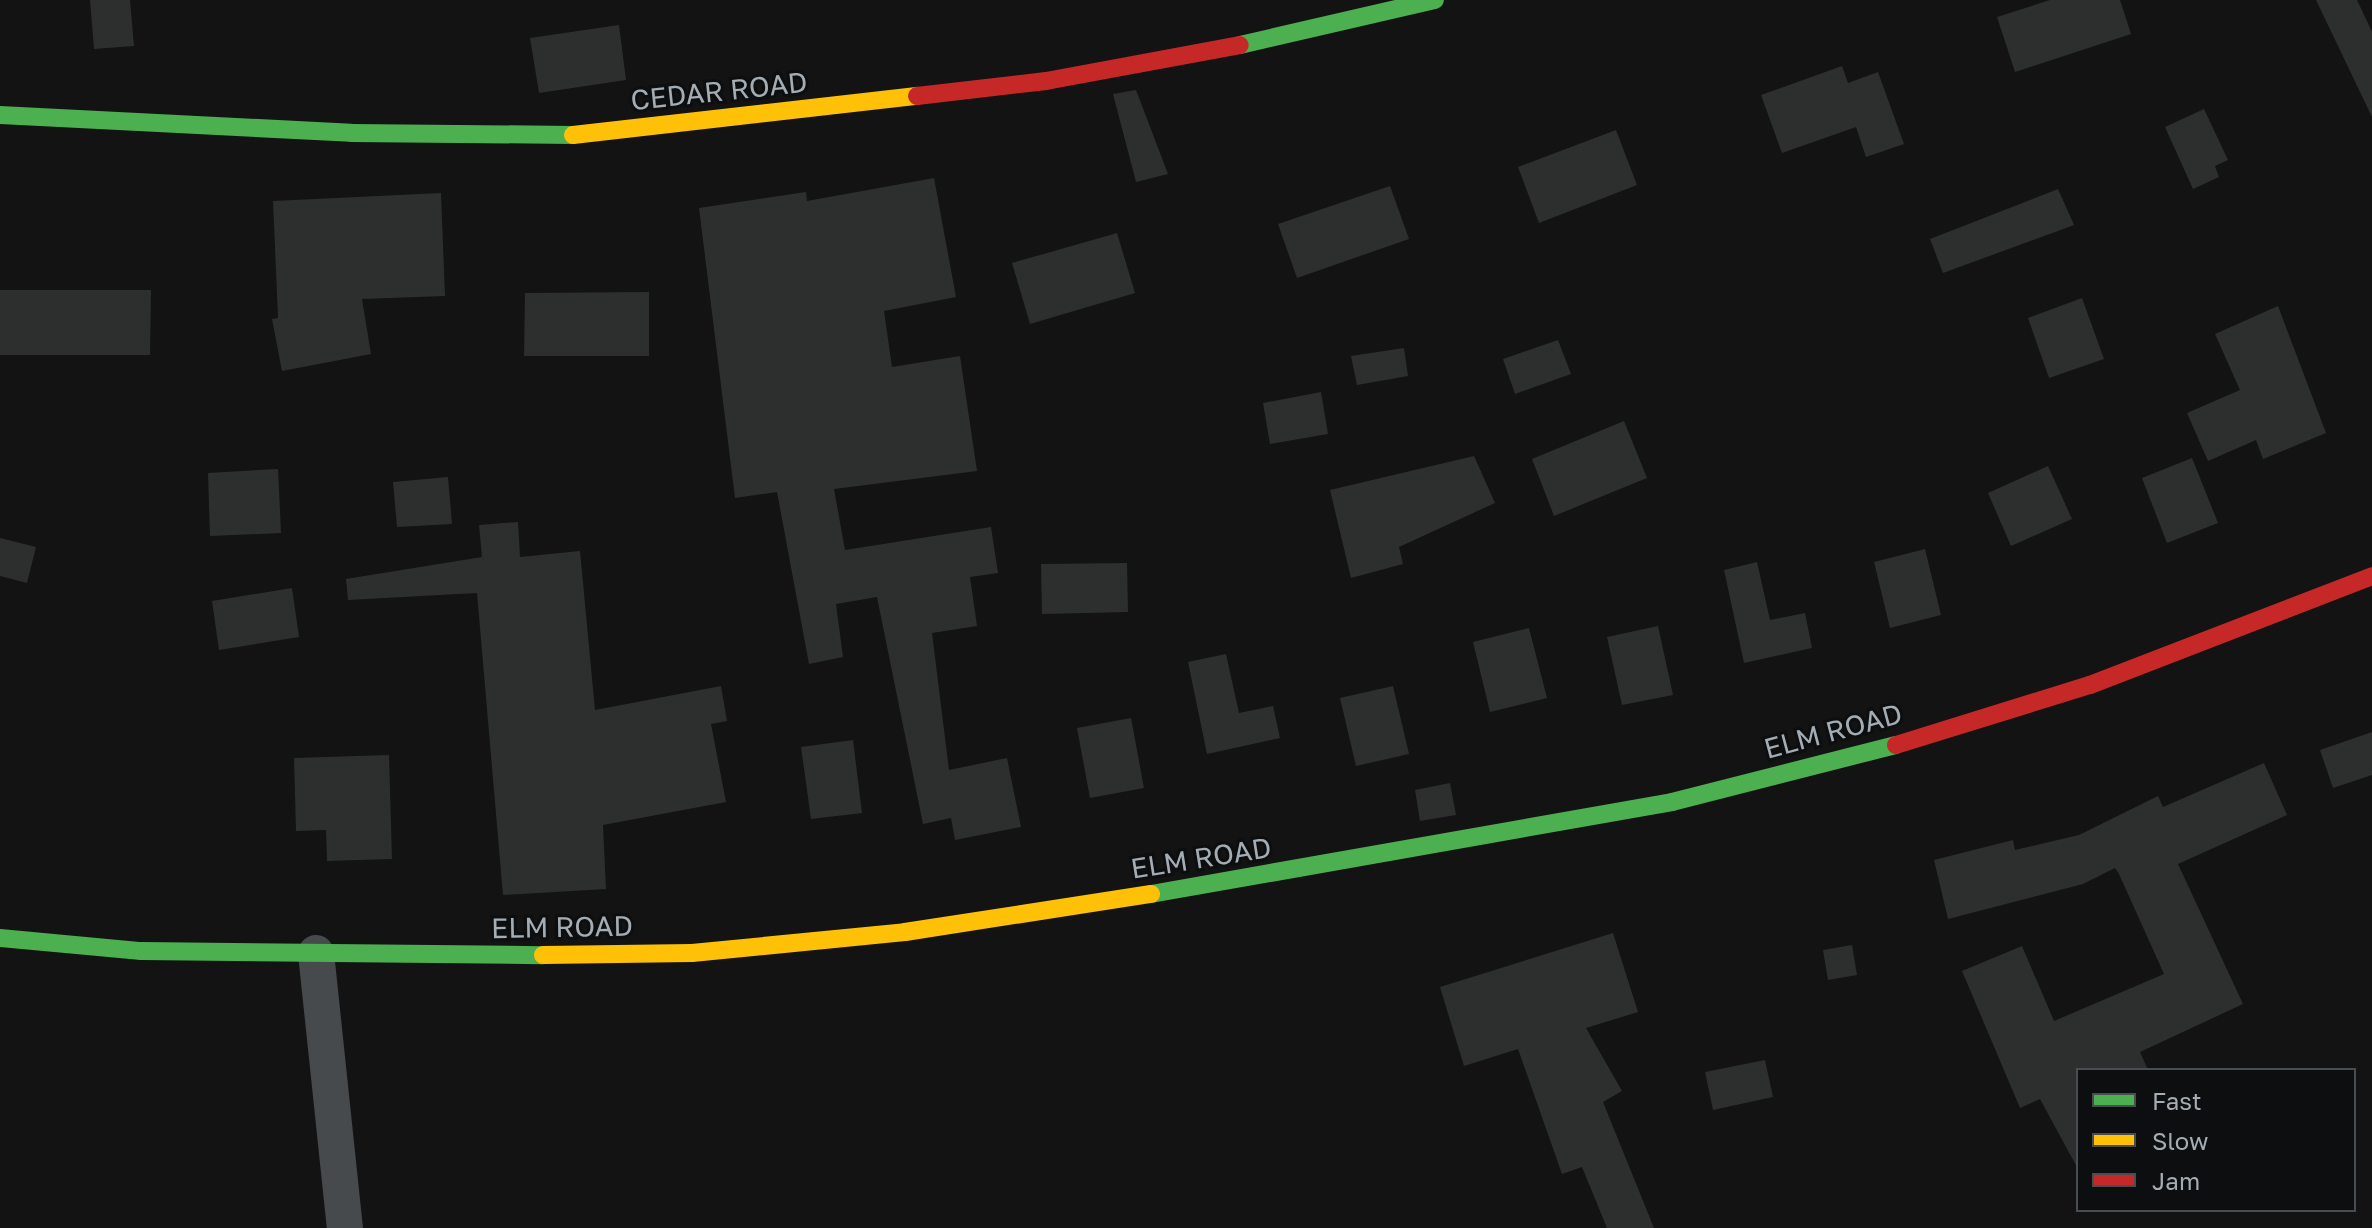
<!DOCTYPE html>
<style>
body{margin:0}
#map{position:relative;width:2372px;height:1228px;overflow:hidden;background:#131313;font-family:"Golos Text",sans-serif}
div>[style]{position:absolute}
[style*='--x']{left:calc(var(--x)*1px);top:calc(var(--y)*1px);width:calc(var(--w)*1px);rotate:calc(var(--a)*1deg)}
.building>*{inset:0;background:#2d2e2e}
.street>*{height:36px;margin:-18px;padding:0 18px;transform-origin:18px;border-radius:18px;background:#474a4c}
.fast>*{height:18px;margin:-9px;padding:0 9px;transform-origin:9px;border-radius:9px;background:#4caf50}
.slow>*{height:18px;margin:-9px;padding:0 9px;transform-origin:9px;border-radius:9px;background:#ffc107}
.jam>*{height:18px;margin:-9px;padding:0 9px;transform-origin:9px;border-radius:9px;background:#c62828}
span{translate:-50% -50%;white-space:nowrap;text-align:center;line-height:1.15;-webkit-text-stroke:6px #0d0e0f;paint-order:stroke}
.street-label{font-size:28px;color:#a4acb4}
.legend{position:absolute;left:2076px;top:1068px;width:280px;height:144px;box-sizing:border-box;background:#0d0e0f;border:2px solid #494d51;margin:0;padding:10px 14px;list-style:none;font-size:24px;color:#a4acb4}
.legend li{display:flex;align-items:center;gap:16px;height:40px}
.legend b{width:40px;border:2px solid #494d51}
</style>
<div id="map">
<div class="building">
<div style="clip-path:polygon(90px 0,130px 0,134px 46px,94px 49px)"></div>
<div style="clip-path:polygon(2050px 0,2120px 0,2131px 34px,2015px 72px,1997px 17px)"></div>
<div style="clip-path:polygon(2316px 0,2357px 0,2372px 32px,2372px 117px)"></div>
<div style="clip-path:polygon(619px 25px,626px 80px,539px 93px,530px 38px)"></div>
<div style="clip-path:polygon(1842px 66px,1848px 83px,1878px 72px,1904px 144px,1866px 157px,1856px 127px,1782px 153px,1761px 95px)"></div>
<div style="clip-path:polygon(1136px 90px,1168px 174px,1136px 182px,1113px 94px)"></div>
<div style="clip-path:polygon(2204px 109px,2228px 160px,2215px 166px,2219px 177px,2193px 189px,2165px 127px)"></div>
<div style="clip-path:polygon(1616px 130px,1637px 185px,1539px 223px,1518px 167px)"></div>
<div style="clip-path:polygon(934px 178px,956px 297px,884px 311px,892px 367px,960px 356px,977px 471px,834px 489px,845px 550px,991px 527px,998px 573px,970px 577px,977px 626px,932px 633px,949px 770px,1007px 758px,1021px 827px,955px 840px,951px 818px,923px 824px,877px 597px,836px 604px,843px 657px,809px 664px,777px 492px,735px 498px,699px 208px,806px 192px,807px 201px)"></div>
<div style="clip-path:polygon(1390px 186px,1409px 239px,1297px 278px,1278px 224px)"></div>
<div style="clip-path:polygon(2058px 189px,2074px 225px,1943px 273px,1930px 239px)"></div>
<div style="clip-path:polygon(441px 193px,445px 296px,362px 299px,371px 354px,282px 371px,272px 319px,278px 318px,273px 201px)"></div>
<div style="clip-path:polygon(1117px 233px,1135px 293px,1030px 324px,1012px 263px)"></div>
<div style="clip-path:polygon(0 290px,151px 290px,150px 355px,0 355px)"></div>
<div style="clip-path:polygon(649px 292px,649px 356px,524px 356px,525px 293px)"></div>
<div style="clip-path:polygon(2082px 298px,2104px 359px,2049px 378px,2028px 318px)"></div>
<div style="clip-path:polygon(2278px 306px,2326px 433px,2263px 459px,2256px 440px,2208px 461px,2187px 413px,2240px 390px,2215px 334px)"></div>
<div style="clip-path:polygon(1558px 340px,1571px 374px,1515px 394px,1503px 359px)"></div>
<div style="clip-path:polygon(1404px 348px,1408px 376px,1357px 385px,1351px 356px)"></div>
<div style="clip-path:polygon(1321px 392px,1328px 434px,1270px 444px,1263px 403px)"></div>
<div style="clip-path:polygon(1624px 421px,1647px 478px,1554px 516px,1532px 459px)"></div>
<div style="clip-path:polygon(1474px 456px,1495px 503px,1399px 547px,1403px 564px,1351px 578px,1330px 490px)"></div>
<div style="clip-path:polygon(2192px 458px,2218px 523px,2167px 543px,2142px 478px)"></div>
<div style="clip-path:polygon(2048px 466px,2072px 519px,2011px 546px,1988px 493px)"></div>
<div style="clip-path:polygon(278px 469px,281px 533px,210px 536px,208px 473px)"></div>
<div style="clip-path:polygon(448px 477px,452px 524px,397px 527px,393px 482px)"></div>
<div style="clip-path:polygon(518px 522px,520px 557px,580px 551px,595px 710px,721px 686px,727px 721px,711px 724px,726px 802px,603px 825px,606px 889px,503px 895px,477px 593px,348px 600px,346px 579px,482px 557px,479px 525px)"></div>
<div style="clip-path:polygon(0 538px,36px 547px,27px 583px,0 576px)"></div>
<div style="clip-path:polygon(1925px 549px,1941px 615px,1890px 628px,1874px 562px)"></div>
<div style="clip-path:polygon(1757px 562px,1770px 620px,1805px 613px,1812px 648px,1744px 663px,1724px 570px)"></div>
<div style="clip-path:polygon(1127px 563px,1128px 612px,1042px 614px,1041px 564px)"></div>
<div style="clip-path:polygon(292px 588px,299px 637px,219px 650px,212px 601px)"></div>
<div style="clip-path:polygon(1658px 626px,1673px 695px,1622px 705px,1607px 637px)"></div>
<div style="clip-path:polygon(1529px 628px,1547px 698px,1490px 712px,1473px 642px)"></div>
<div style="clip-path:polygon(1226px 654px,1239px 713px,1273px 706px,1280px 738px,1207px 754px,1188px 662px)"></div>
<div style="clip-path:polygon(1393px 686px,1409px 754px,1356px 766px,1340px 698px)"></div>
<div style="clip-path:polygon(1131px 718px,1144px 788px,1090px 798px,1077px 728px)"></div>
<div style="clip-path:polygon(2372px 732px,2372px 775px,2333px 788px,2320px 750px)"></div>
<div style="clip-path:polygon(853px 740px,862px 813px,811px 819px,801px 747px)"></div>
<div style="clip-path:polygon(389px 755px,392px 859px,327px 861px,326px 830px,296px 831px,294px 758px)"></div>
<div style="clip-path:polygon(2264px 763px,2287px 815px,2178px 864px,2243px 1004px,2140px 1052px,2148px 1070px,2078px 1070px,2078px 1169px,2040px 1099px,2020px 1108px,1962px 971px,2022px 946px,2054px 1021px,2164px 974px,2119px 874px,2115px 868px,2083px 884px,1948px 919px,1934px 860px,2013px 840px,2015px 850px,2079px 835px,2158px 796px,2163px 807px)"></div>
<div style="clip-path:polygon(1450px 783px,1456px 815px,1420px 821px,1415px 790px)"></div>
<div style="clip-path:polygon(1613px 933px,1638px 1012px,1586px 1028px,1622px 1091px,1603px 1102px,1654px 1228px,1607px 1228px,1582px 1167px,1562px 1174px,1518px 1049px,1464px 1066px,1440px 987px)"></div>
<div style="clip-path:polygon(1852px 945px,1857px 975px,1828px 980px,1823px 950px)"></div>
<div style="clip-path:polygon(1765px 1060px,1773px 1097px,1713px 1110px,1705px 1072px)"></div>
</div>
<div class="street">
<div style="--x:316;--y:953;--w:277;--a:84"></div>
</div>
<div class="fast">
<div style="--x:1240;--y:45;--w:200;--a:-13"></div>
<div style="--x:0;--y:115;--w:351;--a:2.9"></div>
<div style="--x:351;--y:133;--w:222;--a:0.5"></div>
<div style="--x:1151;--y:894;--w:529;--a:-10.01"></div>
<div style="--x:1672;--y:802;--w:231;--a:-14.3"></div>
<div style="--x:0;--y:938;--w:142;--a:5.3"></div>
<div style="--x:141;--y:951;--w:402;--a:0.6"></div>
</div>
<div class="slow">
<div style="--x:573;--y:135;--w:346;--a:-6.5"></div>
<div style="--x:543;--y:955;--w:149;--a:-0.8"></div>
<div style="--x:692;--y:953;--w:214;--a:-5.6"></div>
<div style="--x:905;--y:932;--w:249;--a:-8.8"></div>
</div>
<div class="jam">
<div style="--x:917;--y:96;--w:130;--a:-6.6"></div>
<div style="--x:1046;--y:81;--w:197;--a:-10.5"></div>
<div style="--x:1896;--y:745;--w:203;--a:-17.2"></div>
<div style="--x:2090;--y:685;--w:302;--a:-21.1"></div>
</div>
<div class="street-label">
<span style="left:719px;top:91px;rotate:-6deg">CEDAR ROAD</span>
<span style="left:1833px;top:731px;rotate:-15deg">ELM ROAD</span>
<span style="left:1201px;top:858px;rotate:-9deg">ELM ROAD</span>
<span style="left:562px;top:927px;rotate:-1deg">ELM ROAD</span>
</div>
<ul class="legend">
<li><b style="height:10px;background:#4caf50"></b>Fast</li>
<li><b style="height:10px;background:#ffc107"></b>Slow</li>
<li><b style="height:10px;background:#c62828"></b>Jam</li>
</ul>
</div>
